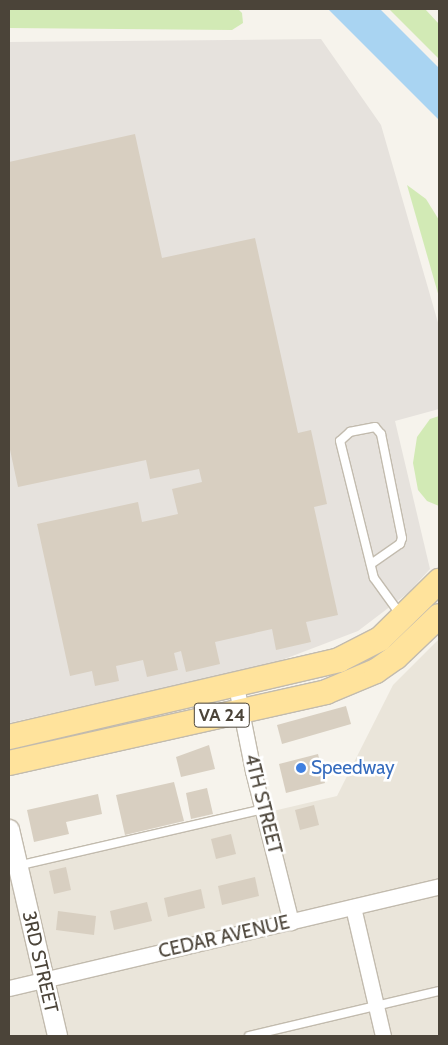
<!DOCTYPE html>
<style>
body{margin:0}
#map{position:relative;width:448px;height:1045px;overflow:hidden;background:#f6f3ec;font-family:Cabin,sans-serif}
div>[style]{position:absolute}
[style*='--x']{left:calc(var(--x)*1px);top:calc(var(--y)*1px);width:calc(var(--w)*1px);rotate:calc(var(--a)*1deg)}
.residential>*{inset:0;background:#eae5da}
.industrial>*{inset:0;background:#e6e2dd}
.green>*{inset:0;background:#d2eab5}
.water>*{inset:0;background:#a9d4f2}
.building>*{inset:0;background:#d8cfc1}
.roads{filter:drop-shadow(1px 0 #c2bbae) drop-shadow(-1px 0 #c2bbae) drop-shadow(0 1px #c2bbae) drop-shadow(0 -1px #c2bbae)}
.service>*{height:8px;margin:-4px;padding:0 4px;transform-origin:4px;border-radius:4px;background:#fff}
.minor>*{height:15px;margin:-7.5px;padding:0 7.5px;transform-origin:7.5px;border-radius:7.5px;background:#fff}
.tertiary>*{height:19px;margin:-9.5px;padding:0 9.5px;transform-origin:9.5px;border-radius:9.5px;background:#fff}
.primary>*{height:24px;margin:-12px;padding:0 12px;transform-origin:12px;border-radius:12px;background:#ffe39c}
.dots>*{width:14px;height:14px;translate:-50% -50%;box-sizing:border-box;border:2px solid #fff;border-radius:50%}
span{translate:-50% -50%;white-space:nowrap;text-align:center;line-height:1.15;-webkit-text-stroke:5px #fff;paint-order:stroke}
.shield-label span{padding:1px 4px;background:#fff;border:1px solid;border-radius:4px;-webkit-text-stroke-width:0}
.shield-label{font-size:18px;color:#4b4439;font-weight:700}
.shop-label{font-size:19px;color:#366cbe}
.left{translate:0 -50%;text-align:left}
.street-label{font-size:19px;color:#4b4439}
.frame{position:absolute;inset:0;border:10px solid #4b4439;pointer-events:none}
</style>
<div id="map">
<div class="residential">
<div style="clip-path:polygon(439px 639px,439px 1036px,9px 1036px,9px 873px,337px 796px,393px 685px)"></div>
</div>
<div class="industrial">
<div style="clip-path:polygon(321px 39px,381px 125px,439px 326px,439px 409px,395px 421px,430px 569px,408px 593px,358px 631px,274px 663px,9px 723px,9px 42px)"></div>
</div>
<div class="green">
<div style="clip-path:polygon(9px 9px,238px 9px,242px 13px,243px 23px,232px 30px,9px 28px)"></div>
<div style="clip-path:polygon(389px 9px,425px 9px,439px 24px,439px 59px)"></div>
<div style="clip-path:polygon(407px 185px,426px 199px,439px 220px,439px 297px)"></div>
<div style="clip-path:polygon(439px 416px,439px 506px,427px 501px,418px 490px,413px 463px,417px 437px,430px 419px)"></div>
</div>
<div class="water">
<div style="clip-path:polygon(328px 9px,380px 9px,439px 68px,439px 120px)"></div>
</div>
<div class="building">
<div style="clip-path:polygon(135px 134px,162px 258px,255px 238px,298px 433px,311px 430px,327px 504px,314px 507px,338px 615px,306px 622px,311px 642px,276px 650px,272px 629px,215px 642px,220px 664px,186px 672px,181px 651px,174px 653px,178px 670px,147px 677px,143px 660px,116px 666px,119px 681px,95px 686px,92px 671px,70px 676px,37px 524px,138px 502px,142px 522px,178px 514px,172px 489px,202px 482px,199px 469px,150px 479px,146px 460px,18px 487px,9px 445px,9px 162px)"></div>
<div style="clip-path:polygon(346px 706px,351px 724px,282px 744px,277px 725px)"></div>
<div style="clip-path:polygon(209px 745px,215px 769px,181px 777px,176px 757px)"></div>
<div style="clip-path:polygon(318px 754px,325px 783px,286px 793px,279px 764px)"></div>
<div style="clip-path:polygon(174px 782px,184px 821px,125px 835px,116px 795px)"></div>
<div style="clip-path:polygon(207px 788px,213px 814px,191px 819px,186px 793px)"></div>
<div style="clip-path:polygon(98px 794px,102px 814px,66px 822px,69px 834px,34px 842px,27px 810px)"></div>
<div style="clip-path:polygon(314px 805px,319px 825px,300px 830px,295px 810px)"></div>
<div style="clip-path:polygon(231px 834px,236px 854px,216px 859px,211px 839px)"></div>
<div style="clip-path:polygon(66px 867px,71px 890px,54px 894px,49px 871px)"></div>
<div style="clip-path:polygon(255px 877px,259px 896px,222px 905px,218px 886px)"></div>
<div style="clip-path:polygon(201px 889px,205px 908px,168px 917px,164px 898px)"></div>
<div style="clip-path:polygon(147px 902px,152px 921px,114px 930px,110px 911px)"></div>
<div style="clip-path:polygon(58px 911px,96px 916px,94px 935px,56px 930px)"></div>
</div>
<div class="roads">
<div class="service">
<div style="--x:371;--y:564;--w:35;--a:-35"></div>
<div style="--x:400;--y:544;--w:6;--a:-72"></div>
<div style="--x:402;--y:538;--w:106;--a:-101.4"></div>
<div style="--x:381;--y:434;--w:9;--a:-131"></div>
<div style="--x:375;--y:427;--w:25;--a:169"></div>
<div style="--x:350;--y:432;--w:13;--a:138"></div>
<div style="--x:340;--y:441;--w:141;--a:76.1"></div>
<div style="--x:374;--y:578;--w:44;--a:54.2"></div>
<div style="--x:17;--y:866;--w:253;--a:-13"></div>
<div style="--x:249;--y:1036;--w:195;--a:-13.3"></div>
</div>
<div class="minor">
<div style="--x:236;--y:686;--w:87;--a:78.7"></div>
<div style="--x:253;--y:771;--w:156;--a:75.9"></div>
<div style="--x:353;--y:907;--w:132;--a:76.9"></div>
<div style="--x:9;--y:988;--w:442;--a:-13.3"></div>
</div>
<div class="tertiary">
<div style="--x:9;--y:829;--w:212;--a:76.9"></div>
</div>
<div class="primary">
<div style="--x:9;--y:737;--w:339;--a:-13.1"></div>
<div style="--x:339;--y:660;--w:46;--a:-27.1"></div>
<div style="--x:380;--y:639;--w:83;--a:-44.5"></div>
<div style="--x:9;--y:763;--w:325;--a:-12.6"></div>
<div style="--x:326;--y:692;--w:54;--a:-22.8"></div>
<div style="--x:376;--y:671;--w:24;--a:-35"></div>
<div style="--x:396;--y:657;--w:59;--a:-43.6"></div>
</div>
</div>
<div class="dots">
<div style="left:301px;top:768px;background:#3f7fe0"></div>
</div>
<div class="shield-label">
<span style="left:222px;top:715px">VA 24</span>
</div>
<div class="shop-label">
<span class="left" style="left:311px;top:768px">Speedway</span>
</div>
<div class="street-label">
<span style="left:263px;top:804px;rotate:76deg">4TH STREET</span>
<span style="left:224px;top:937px;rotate:-13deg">CEDAR AVENUE</span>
<span style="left:40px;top:962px;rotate:77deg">3RD STREET</span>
</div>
<div class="frame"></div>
</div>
